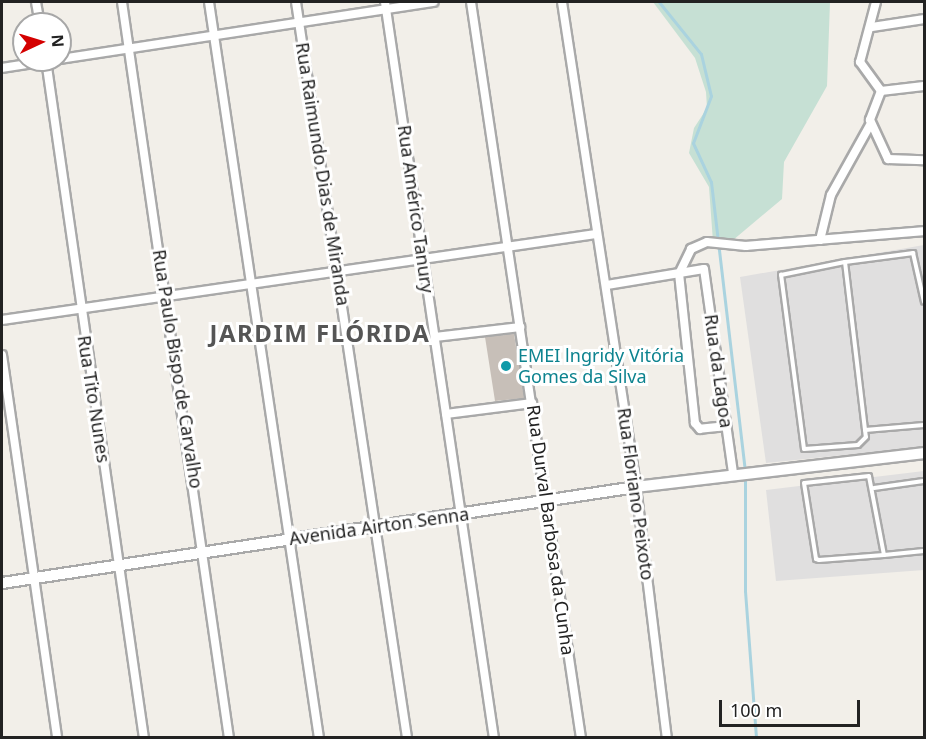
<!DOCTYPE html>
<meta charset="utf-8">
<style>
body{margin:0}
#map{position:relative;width:926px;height:739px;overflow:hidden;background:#f2efe9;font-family:"Noto Sans",sans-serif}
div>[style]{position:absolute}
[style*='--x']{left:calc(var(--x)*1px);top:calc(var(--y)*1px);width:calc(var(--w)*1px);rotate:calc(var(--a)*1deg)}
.residential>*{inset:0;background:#e0dfdf}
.wetland>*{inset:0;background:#c6e0d4}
.stream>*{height:3px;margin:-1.5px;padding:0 1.5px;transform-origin:1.5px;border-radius:1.5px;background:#aad3df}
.building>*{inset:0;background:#c7bfb8}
.roads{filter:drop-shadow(2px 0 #a9a9a9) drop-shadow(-2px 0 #a9a9a9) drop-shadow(0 2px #a9a9a9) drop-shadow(0 -2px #a9a9a9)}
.service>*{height:4px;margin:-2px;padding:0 2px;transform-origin:2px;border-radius:2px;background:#fff}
.minor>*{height:8px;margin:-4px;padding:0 4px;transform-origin:4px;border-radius:4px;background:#fff}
.tertiary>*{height:10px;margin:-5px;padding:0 5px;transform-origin:5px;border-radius:5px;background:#fff}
.dots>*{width:16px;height:16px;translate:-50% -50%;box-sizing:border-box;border:3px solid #fff;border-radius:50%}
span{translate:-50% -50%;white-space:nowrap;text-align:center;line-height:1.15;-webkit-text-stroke:6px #fff;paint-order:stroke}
.street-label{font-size:18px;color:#222}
.culture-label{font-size:18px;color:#0d838f}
.left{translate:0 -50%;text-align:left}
.district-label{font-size:24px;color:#555;font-weight:700;letter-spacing:1.5px}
.frame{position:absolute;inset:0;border:3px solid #222;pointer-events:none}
.north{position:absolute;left:12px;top:12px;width:60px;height:60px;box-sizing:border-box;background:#fff;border:2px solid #a7a7a7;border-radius:50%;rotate:86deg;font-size:16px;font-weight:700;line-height:24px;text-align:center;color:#222}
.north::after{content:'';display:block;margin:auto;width:21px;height:27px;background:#d40000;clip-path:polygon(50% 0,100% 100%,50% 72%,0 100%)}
.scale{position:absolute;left:719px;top:700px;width:141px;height:27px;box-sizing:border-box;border:3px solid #222;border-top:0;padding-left:8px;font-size:18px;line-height:21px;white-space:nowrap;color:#222;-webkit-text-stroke:4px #fff;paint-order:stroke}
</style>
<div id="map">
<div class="residential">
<div style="clip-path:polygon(924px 245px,924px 447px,766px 463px,740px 277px)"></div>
<div style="clip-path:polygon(924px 471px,924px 570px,776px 581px,766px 490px)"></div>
</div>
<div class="wetland">
<div style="clip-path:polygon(653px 2px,830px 2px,827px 86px,784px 162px,782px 199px,726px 246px,713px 242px,709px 187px,689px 153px,694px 128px,707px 108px,706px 92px,695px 58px)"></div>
</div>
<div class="stream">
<div style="--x:659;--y:2;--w:67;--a:51.1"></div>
<div style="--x:701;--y:54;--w:43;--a:76.6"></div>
<div style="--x:711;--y:96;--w:50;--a:111"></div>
<div style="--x:693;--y:143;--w:43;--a:65.2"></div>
<div style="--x:711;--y:182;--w:290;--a:83.3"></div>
<div style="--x:745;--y:477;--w:114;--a:90"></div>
<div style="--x:745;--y:591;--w:147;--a:85.7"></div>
</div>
<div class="building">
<div style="clip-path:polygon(514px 334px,524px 398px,495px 401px,485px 337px)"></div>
</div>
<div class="roads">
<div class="service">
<div style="--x:845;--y:262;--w:176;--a:83.2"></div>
<div style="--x:866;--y:437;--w:11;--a:135"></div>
<div style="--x:858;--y:445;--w:54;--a:175.8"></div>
<div style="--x:804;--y:449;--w:176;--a:-97.5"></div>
<div style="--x:781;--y:275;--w:65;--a:-11.5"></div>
<div style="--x:845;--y:262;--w:69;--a:-7.5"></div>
<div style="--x:913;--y:253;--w:50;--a:77.3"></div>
<div style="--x:865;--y:430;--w:59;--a:-4.8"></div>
<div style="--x:874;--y:488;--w:50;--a:-8"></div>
<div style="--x:884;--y:555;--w:80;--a:-100.8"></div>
<div style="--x:869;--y:476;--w:65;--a:173.9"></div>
<div style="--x:804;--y:483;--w:77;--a:81"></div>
<div style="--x:816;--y:559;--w:3;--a:18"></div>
<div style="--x:819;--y:560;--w:65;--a:-4.4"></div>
<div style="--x:884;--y:555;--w:40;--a:-5.7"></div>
</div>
<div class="minor">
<div style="--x:36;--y:2;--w:22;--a:80"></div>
<div style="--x:122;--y:2;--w:744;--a:81.73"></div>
<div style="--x:209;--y:2;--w:744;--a:81.5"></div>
<div style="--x:296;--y:2;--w:744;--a:81.42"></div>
<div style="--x:385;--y:2;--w:744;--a:81.58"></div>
<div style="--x:471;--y:2;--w:744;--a:81.5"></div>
<div style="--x:562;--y:2;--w:491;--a:81.3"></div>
<div style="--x:636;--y:487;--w:253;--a:83"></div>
<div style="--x:876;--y:2;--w:62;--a:104.9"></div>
<div style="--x:860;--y:62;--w:36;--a:54"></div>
<div style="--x:881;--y:91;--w:31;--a:111"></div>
<div style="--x:870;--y:120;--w:43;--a:65.2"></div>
<div style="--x:888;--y:159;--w:36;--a:2"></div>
<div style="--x:872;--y:27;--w:53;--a:-8.7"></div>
<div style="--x:60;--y:59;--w:378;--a:-8.7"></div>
<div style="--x:46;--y:60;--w:685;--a:81.78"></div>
<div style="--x:2;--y:68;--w:52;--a:-8.9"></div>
<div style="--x:881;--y:91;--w:43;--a:-6.6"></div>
<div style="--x:820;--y:240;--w:46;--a:-76.3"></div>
<div style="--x:831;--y:195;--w:82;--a:-60.9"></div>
<div style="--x:607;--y:285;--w:98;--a:-9.4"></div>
<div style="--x:704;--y:269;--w:206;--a:81.9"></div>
<div style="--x:2;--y:320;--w:600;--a:-8.24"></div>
<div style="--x:435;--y:337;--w:86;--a:-6.7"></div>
<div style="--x:2;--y:355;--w:387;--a:81.8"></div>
<div style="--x:446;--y:414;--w:87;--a:-7.3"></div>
<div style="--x:727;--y:426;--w:27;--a:174"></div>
<div style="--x:700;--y:429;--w:8;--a:-130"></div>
<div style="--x:695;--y:423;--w:150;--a:-96.1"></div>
<div style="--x:679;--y:274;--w:28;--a:-64"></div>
<div style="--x:691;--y:249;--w:17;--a:-24"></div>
<div style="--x:707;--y:242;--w:39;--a:6"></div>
<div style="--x:746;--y:246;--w:179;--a:-4.8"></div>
</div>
<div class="tertiary">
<div style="--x:2;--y:583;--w:641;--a:-8.61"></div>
<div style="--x:636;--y:487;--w:290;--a:-6.7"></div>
</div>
</div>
<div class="dots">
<div style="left:506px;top:366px;background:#0f9aa8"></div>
</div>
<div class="street-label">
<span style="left:323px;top:174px;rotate:81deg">Rua Raimundo Dias de Miranda</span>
<span style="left:416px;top:209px;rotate:82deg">Rua Américo Tanury</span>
<span style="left:178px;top:369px;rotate:81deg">Rua Paulo Bispo de Carvalho</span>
<span style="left:719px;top:371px;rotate:82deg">Rua da Lagoa</span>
<span style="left:94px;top:399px;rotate:81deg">Rua Tito Nunes</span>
<span style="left:636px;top:494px;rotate:82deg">Rua Floriano Peixoto</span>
<span style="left:379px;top:526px;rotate:-8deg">Avenida Airton Senna</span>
<span style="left:551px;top:530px;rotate:82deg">Rua Durval Barbosa da Cunha</span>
</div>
<div class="culture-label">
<span class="left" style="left:518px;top:366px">EMEI lngridy Vitória<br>Gomes da Silva</span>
</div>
<div class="district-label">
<span style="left:320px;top:333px">JARDIM FLÓRIDA</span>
</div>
<div class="frame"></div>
<div class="north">N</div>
<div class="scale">100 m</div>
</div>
